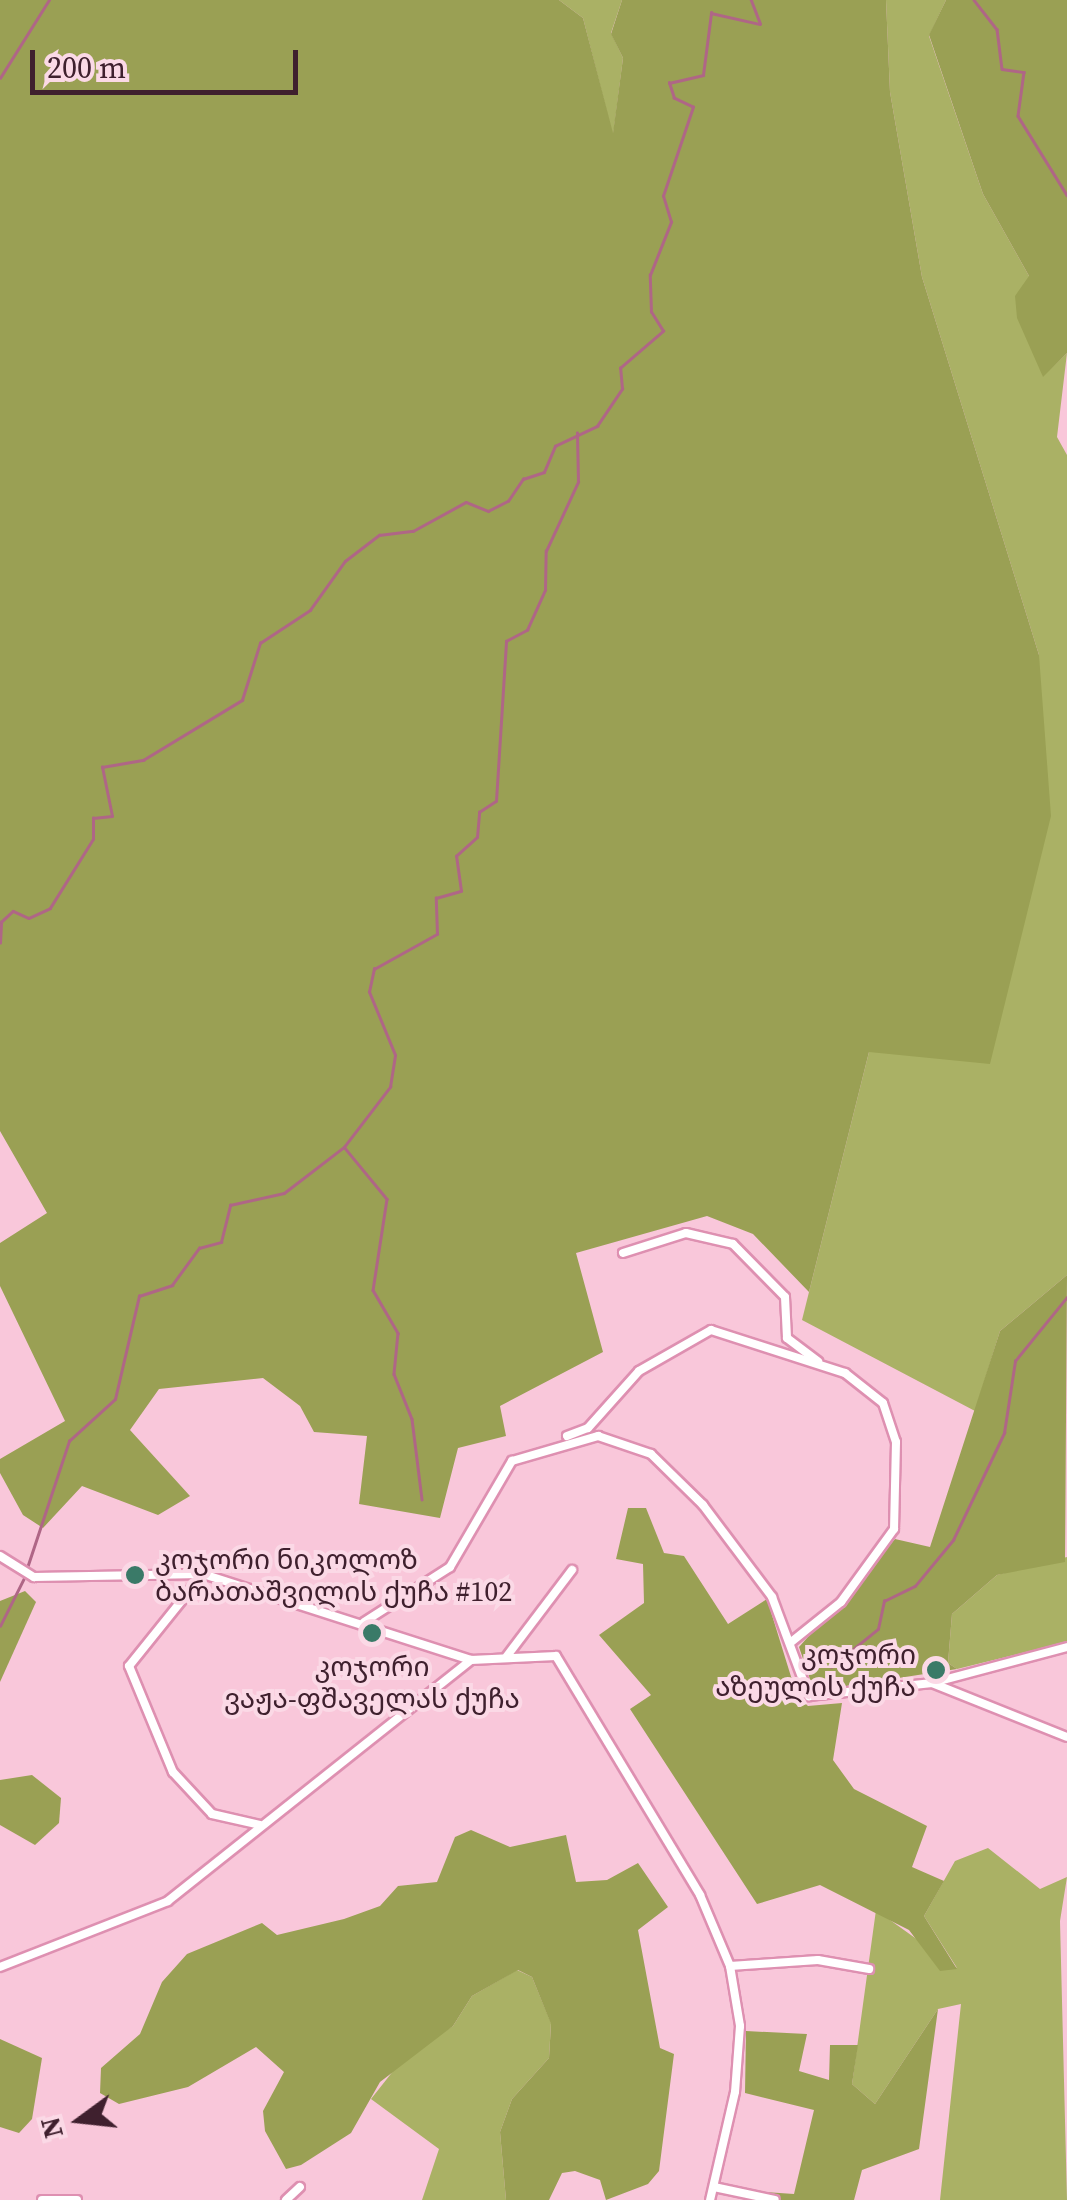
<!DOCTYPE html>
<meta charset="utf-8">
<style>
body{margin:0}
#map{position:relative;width:1067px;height:2200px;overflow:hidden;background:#f9c7da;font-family:"Source Serif 4","Noto Sans Georgian",serif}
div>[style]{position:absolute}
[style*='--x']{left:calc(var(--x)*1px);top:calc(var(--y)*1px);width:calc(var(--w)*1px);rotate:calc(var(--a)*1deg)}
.green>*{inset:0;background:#aab165}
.forest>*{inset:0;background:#9aa054}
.stream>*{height:2.5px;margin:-1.25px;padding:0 1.25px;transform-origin:1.25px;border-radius:1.25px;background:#af6686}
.roads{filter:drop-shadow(2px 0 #de90b1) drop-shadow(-2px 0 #de90b1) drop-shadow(0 2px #de90b1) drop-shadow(0 -2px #de90b1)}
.minor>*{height:8px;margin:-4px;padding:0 4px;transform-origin:4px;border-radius:4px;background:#fff}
.dots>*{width:28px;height:28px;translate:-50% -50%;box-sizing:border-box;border:5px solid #fbd9e6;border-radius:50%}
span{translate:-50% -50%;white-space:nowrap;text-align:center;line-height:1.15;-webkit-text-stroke:8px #fbd9e6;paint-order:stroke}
.poi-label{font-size:28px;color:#3f202e}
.left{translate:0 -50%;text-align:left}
.right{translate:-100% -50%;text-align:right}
.north{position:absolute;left:30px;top:2070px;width:100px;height:100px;-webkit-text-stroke:8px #fbd9e6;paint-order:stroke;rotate:255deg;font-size:28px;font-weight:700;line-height:40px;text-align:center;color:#3f202e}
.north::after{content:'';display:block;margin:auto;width:35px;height:45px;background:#3f202e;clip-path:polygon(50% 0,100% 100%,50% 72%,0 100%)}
.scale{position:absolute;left:30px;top:50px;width:268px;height:45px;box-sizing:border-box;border:5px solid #3f202e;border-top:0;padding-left:12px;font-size:30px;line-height:35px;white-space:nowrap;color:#3f202e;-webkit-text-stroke:8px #fbd9e6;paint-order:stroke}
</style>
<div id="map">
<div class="green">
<div style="clip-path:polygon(559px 0,622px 0,611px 33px,623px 58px,613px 136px,583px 18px)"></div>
<div style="clip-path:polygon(886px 0,946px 0,929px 36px,983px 194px,1029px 276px,1043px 376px,1067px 353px,1057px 437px,1067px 455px,1067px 1275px,1000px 1331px,975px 1411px,802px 1320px,869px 1052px,1039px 655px,922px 277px,890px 92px)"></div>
<div style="clip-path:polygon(1067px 1557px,1067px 1642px,957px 1669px,948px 1663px,952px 1614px,997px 1575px)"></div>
<div style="clip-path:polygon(988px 1848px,1040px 1889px,1067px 1877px,1060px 1921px,1067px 2200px,940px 2200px,961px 2004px,938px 2009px,875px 2104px,852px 2084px,876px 1910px,957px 1968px,924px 1916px,955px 1861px)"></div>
<div style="clip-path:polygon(517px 1970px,532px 1977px,551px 2023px,549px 2058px,512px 2099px,500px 2132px,506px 2200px,422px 2200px,439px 2149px,371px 2099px,405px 2056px,453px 2026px,472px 1996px)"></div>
</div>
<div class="forest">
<div style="clip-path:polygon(0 0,559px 0,583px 18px,613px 133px,623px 58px,611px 34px,622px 0,886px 0,890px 92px,922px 277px,1039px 655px,1051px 816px,990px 1064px,869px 1052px,809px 1292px,753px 1234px,707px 1216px,576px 1253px,603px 1352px,500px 1406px,506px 1436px,458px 1448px,440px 1518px,359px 1504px,367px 1436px,314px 1432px,300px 1406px,263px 1378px,159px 1389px,130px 1430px,190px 1496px,158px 1515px,82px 1486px,43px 1528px,23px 1515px,0 1473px,0 1459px,65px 1421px,0 1286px,0 1243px,47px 1213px,0 1131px)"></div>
<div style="clip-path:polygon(946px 0,1067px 0,1067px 353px,1043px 377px,1017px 318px,1015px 296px,1029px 276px,983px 194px,929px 35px)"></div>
<div style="clip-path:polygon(1067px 1275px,1065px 1562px,997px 1575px,952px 1614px,948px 1663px,957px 1669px,814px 1691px,799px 1647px,895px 1539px,930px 1547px,1000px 1331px)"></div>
<div style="clip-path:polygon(628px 1508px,646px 1508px,664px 1553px,684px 1556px,728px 1624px,767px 1599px,797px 1696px,808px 1706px,842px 1703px,833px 1760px,854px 1789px,927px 1826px,912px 1867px,944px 1881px,924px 1916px,957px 1969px,940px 1971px,909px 1930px,820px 1885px,757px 1904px,630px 1709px,651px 1695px,599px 1635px,644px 1603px,643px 1564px,616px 1559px)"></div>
<div style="clip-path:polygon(25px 1591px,36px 1602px,0 1682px,0 1601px)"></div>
<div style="clip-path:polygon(32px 1775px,61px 1798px,59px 1823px,35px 1845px,0 1825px,0 1780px)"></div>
<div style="clip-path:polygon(471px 1830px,510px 1847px,566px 1835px,576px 1882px,607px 1880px,638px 1863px,668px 1907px,638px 1930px,660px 2048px,674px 2054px,659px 2171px,648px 2184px,606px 2200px,600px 2180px,575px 2171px,562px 2173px,549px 2200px,506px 2200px,500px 2132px,512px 2099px,549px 2058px,551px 2024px,532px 1977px,518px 1970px,472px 1996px,453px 2026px,380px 2082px,351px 2133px,301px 2165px,286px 2169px,265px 2131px,263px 2111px,284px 2072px,256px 2047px,188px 2087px,119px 2104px,100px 2093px,101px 2068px,140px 2034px,162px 1982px,187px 1954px,262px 1923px,277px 1935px,344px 1919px,380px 1906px,398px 1886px,437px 1882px,455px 1837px)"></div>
<div style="clip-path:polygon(938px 2009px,919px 2149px,862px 2170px,854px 2200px,764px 2200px,765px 2192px,794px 2194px,814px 2110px,745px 2093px,746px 2031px,807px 2034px,799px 2071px,829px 2080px,830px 2045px,858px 2045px,852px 2084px,875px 2104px)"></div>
<div style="clip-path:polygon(0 2039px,42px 2058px,32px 2119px,19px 2133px,0 2127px)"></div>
</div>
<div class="stream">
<div style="--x:974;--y:0;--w:37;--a:52"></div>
<div style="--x:997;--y:29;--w:40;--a:82.9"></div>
<div style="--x:1002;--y:69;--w:22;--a:8"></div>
<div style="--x:1024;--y:72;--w:44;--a:97.8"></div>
<div style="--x:1018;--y:116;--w:93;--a:58.2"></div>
<div style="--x:0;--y:78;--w:92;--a:-57.9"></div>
<div style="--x:0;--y:943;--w:21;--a:-87"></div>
<div style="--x:1;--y:922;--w:16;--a:-43"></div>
<div style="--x:13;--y:911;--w:17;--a:24"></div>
<div style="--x:29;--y:918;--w:23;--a:-25"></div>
<div style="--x:50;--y:908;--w:81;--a:-58.1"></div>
<div style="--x:93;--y:839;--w:21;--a:-90"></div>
<div style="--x:93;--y:818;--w:19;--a:-6"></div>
<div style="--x:112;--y:816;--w:50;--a:-101.5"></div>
<div style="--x:102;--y:767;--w:42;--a:-9.7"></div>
<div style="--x:143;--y:760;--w:116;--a:-31.2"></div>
<div style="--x:242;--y:700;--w:60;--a:-72.5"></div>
<div style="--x:260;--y:643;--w:60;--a:-33.4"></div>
<div style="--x:310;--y:610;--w:60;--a:-54.5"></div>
<div style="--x:345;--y:561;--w:43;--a:-37.4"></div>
<div style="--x:379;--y:535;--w:34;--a:-7"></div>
<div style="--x:413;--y:531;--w:60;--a:-28.7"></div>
<div style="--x:466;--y:502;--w:24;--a:22"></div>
<div style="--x:488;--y:511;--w:22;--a:-27"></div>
<div style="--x:508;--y:501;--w:27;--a:-56"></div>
<div style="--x:523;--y:479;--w:22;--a:-18"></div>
<div style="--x:544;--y:472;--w:28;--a:-67"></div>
<div style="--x:555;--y:446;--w:47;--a:-25.5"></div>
<div style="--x:597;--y:426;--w:45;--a:-56"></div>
<div style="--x:622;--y:389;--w:21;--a:-95"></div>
<div style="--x:620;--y:368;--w:57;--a:-40.7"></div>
<div style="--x:663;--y:331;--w:22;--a:-122"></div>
<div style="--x:651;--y:312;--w:37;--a:-92"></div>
<div style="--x:650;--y:275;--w:57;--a:-68.4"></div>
<div style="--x:671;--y:222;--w:27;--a:-107"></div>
<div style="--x:663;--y:196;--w:94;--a:-71.4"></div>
<div style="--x:693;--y:107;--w:21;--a:-155"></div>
<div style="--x:674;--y:98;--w:16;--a:-108"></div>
<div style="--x:669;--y:83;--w:35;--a:-13"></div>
<div style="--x:703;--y:75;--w:63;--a:-82.6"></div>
<div style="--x:711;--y:13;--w:50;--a:12.7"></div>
<div style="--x:760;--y:24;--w:26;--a:-111"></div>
<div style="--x:345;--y:1148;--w:66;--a:50.5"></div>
<div style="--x:387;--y:1199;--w:92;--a:98.7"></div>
<div style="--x:373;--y:1290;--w:50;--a:59.8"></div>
<div style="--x:398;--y:1333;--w:41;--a:95.6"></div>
<div style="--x:394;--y:1374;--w:48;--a:68.2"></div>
<div style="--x:412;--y:1419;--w:81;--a:82.9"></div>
<div style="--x:27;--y:1568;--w:134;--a:-71.7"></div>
<div style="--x:69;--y:1441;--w:62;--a:-42.4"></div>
<div style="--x:115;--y:1399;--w:106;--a:-76.9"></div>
<div style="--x:139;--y:1296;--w:35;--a:-18"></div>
<div style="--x:172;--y:1285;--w:46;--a:-53.9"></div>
<div style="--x:199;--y:1248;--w:23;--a:-15"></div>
<div style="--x:221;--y:1242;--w:38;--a:-76"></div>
<div style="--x:230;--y:1205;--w:55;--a:-12.5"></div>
<div style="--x:284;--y:1193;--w:76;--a:-37.5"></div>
<div style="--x:344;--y:1147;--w:76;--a:-52.5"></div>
<div style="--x:390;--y:1087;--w:32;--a:-81"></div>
<div style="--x:395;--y:1055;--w:68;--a:-112.4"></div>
<div style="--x:369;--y:992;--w:24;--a:-78"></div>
<div style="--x:374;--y:969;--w:72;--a:-29.1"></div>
<div style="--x:437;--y:934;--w:36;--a:-92"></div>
<div style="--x:436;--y:898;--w:26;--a:-16"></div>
<div style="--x:461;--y:891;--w:35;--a:-98"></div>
<div style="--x:456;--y:856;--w:28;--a:-42"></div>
<div style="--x:477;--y:837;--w:25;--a:-85"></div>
<div style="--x:479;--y:812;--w:20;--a:-33"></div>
<div style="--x:496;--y:801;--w:160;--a:-86.4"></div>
<div style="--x:506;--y:641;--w:24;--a:-28"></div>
<div style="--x:527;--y:630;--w:44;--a:-65.8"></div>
<div style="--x:545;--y:590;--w:39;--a:-89"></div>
<div style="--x:546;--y:551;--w:76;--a:-65.1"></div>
<div style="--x:578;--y:482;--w:49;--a:-91.2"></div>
<div style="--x:0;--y:1626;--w:56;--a:-63.4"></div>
<div style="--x:831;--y:1667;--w:60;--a:-39"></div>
<div style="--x:878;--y:1629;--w:29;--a:-78"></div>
<div style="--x:884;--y:1601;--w:34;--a:-26"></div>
<div style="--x:915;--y:1586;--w:60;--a:-50.4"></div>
<div style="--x:953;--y:1540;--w:119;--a:-64.5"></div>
<div style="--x:1004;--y:1433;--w:73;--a:-81.3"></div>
<div style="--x:1015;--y:1361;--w:82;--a:-50.9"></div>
</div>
<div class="roads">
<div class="minor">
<div style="--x:623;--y:1253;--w:66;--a:-17.6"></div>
<div style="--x:686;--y:1233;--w:48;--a:13.2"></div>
<div style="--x:733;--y:1244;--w:74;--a:45.5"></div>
<div style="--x:785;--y:1297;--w:41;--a:87.2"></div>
<div style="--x:787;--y:1338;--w:39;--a:37"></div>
<div style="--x:567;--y:1436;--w:22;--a:-21"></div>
<div style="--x:588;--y:1428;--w:76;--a:-48.2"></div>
<div style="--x:639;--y:1371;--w:83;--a:-29.7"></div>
<div style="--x:711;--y:1330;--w:141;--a:17.8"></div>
<div style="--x:845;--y:1373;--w:48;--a:38.3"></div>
<div style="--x:883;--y:1403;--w:41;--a:71.6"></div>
<div style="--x:896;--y:1442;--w:87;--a:91.3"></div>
<div style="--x:894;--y:1529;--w:90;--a:126"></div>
<div style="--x:841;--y:1602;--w:64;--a:141.3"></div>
<div style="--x:0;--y:1556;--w:40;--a:32"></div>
<div style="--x:34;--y:1577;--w:169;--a:-1"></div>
<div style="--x:203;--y:1574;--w:281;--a:17.8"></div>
<div style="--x:471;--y:1660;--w:85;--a:-2.7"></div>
<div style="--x:556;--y:1656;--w:279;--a:58.9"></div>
<div style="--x:700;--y:1895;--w:77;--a:67.1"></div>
<div style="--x:730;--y:1966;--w:61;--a:80.5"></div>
<div style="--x:740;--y:2026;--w:66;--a:94.3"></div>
<div style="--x:735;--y:2092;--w:111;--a:103"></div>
<div style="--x:203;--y:1574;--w:118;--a:128.8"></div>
<div style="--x:129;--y:1666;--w:115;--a:67.5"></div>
<div style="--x:173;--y:1772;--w:57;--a:47.1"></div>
<div style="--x:212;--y:1814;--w:49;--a:12.9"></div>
<div style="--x:364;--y:1622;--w:102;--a:-32.6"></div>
<div style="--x:450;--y:1567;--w:123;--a:-59.7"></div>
<div style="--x:512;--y:1461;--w:90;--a:-16.2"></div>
<div style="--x:598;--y:1436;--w:56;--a:18.8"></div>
<div style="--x:651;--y:1454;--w:73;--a:44.4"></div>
<div style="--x:703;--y:1505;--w:115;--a:53.1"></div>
<div style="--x:772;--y:1597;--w:106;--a:69.5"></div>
<div style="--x:809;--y:1696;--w:124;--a:-6"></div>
<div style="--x:932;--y:1683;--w:145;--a:21.8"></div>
<div style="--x:507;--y:1656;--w:108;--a:-52.9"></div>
<div style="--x:932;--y:1683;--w:140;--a:-14.9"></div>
<div style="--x:730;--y:1966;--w:88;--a:-3.9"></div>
<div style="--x:818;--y:1960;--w:52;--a:10"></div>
<div style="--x:0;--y:1967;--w:180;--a:-21.4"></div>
<div style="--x:168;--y:1901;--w:387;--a:-38.5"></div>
<div style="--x:714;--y:2187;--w:62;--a:12"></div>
<div style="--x:42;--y:2200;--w:35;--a:0"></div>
<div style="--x:286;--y:2200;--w:19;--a:-43"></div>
</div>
</div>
<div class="dots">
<div style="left:135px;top:1575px;background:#3a7a68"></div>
<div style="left:372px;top:1633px;background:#3a7a68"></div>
<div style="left:936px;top:1670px;background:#3a7a68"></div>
</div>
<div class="poi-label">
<span class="left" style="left:155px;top:1575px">კოჯორი ნიკოლოზ<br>ბარათაშვილის ქუჩა #102</span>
<span class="right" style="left:916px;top:1670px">კოჯორი<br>აზეულის ქუჩა</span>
<span style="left:372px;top:1682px">კოჯორი<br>ვაჟა-ფშაველას ქუჩა</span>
</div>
<div class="north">N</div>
<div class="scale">200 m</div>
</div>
